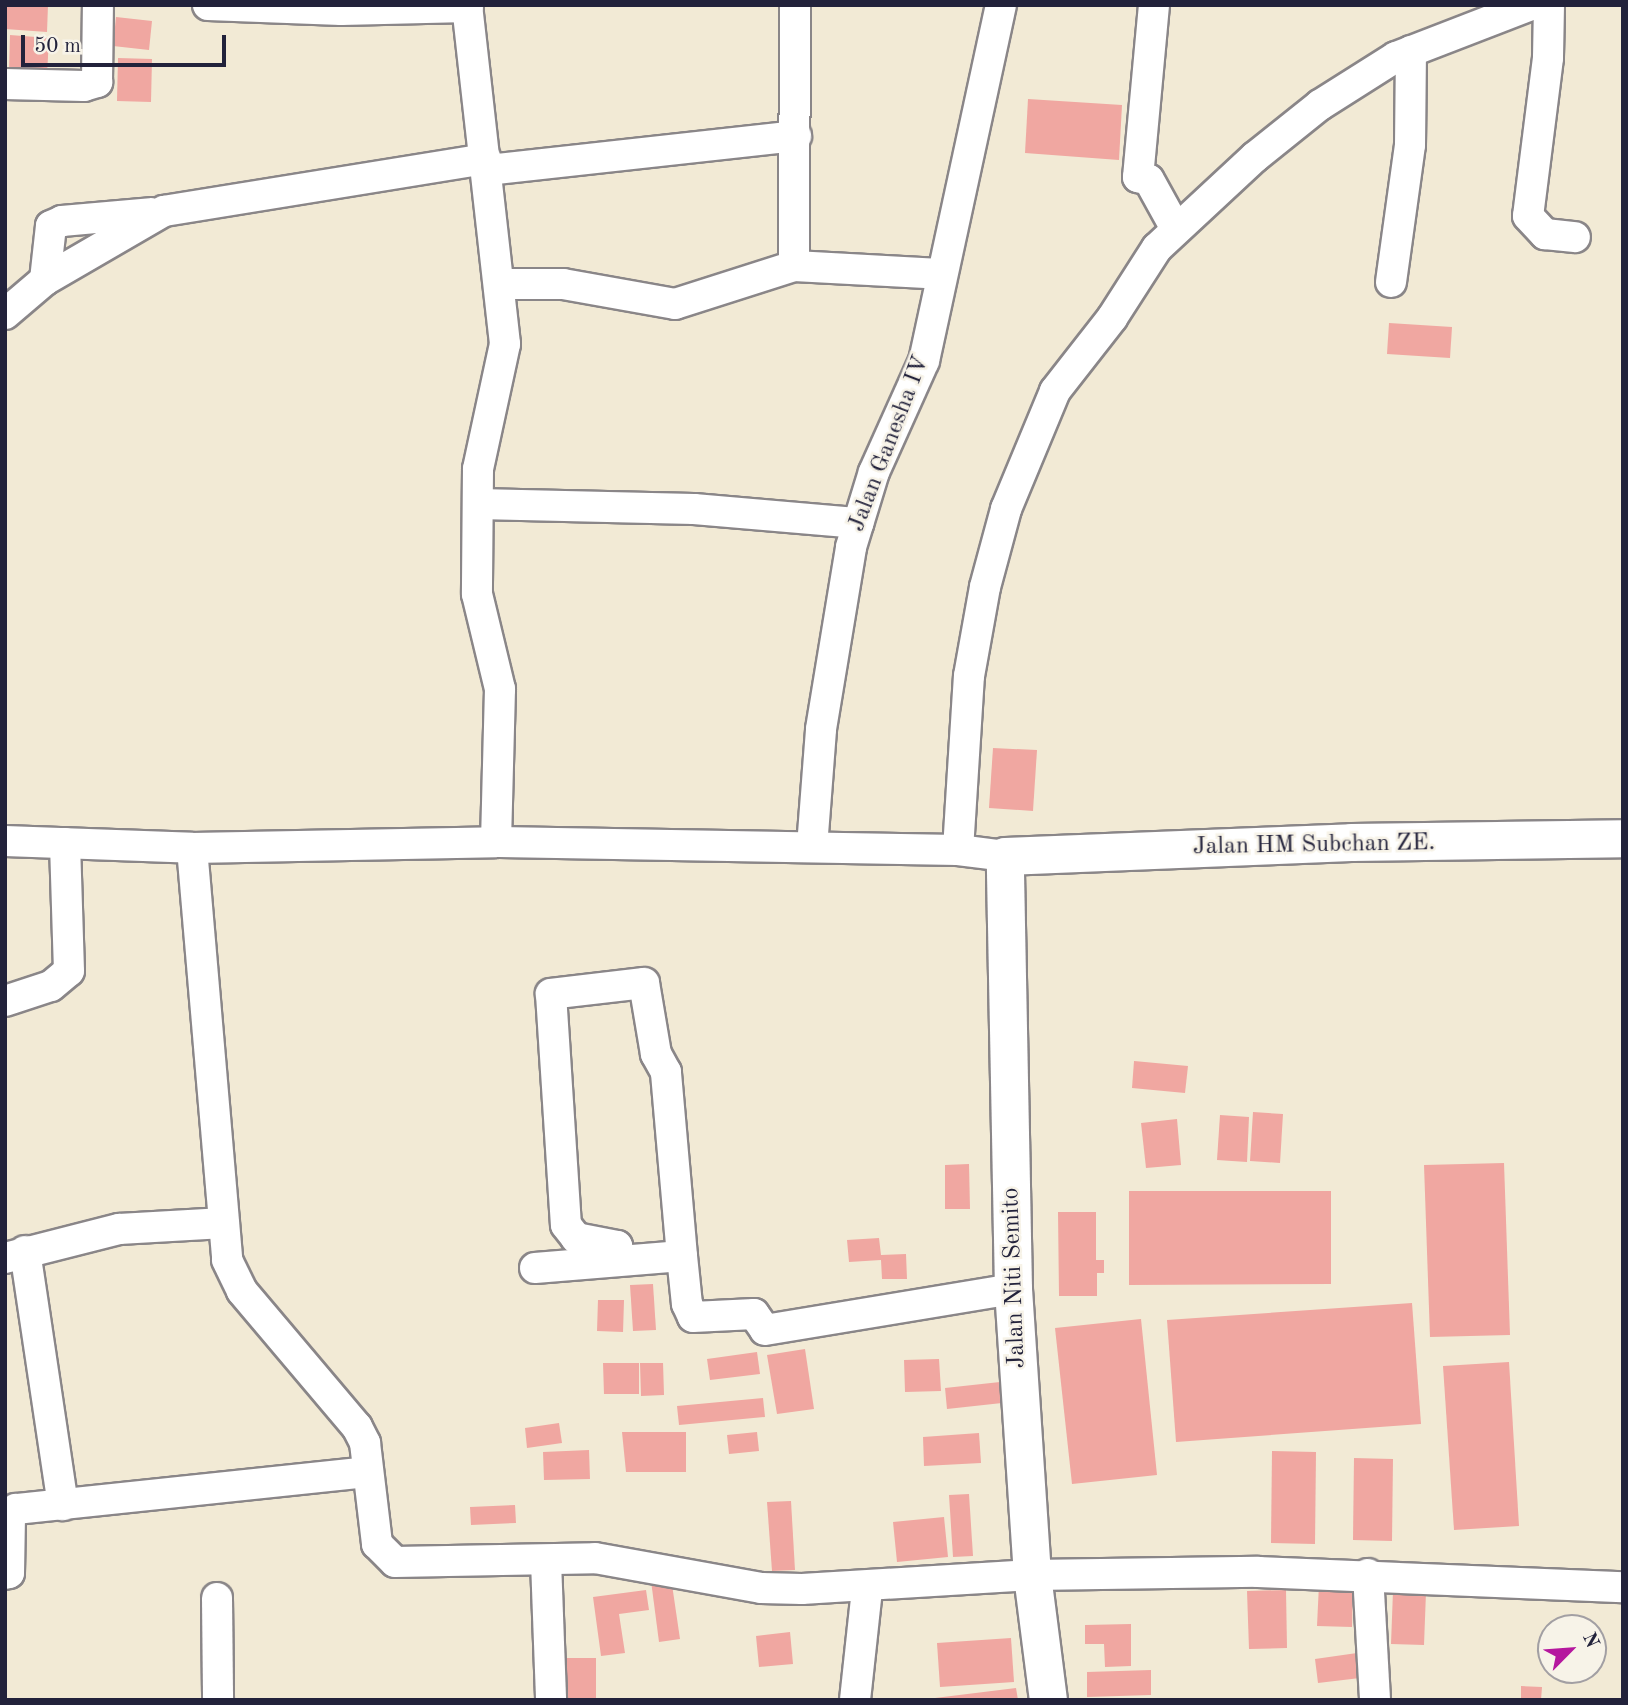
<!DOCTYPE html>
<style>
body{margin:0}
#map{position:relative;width:1628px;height:1705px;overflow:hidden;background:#f2ead5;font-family:"Old Standard TT",serif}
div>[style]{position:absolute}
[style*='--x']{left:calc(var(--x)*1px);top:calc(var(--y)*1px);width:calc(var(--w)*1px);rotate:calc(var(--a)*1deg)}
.building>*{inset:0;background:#f0a7a1}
.roads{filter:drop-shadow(2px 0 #8a8688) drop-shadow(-2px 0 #8a8688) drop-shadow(0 2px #8a8688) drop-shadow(0 -2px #8a8688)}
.minor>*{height:30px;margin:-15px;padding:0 15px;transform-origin:15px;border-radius:15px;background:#fff}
.major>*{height:37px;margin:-18.5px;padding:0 18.5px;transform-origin:18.5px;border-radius:18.5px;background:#fff}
span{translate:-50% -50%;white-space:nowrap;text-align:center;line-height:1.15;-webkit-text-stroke:5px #f7f3e8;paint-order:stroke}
.street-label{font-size:24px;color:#22223b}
.frame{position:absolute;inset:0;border:7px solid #22223b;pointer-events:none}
.north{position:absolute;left:1537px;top:1614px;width:70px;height:70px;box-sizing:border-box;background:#f7f3e8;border:2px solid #a29fa3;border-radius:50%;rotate:65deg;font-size:19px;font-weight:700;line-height:28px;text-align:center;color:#22223b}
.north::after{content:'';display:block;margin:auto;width:24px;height:32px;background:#b5179e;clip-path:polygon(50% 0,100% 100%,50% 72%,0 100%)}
.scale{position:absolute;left:21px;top:35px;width:205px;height:32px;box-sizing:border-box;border:4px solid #22223b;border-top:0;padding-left:9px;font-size:21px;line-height:24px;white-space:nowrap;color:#22223b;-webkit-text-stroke:5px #f7f3e8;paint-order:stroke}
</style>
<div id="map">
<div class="building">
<div style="clip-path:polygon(5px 5px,48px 5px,47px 32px,5px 29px)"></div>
<div style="clip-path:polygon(116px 17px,152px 21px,149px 50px,113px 46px)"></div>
<div style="clip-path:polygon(10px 35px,49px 38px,47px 75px,9px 72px)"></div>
<div style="clip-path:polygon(118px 58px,152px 59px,151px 102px,117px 101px)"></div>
<div style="clip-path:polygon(1028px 99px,1122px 105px,1119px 160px,1025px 153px)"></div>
<div style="clip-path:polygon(1389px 323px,1452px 327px,1450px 358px,1387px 354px)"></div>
<div style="clip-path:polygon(993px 748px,1037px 750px,1033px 811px,989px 808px)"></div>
<div style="clip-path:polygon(1134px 1061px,1188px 1066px,1185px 1093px,1132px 1088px)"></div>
<div style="clip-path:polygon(1253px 1112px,1283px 1114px,1280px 1163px,1250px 1161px)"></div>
<div style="clip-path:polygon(1220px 1115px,1249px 1117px,1247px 1162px,1217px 1160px)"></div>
<div style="clip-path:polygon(1177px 1119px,1181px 1165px,1146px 1168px,1141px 1123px)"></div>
<div style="clip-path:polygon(1504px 1163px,1510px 1335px,1430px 1337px,1424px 1165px)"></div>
<div style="clip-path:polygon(969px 1164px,970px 1209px,945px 1209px,945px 1165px)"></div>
<div style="clip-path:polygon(1129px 1191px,1331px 1191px,1331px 1284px,1129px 1285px)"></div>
<div style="clip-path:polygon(1058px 1212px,1096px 1212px,1096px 1260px,1104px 1260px,1104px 1273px,1097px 1273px,1097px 1296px,1059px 1296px)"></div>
<div style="clip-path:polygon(879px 1238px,881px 1255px,906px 1254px,907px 1279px,882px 1279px,881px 1260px,849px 1262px,847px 1240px)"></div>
<div style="clip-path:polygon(653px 1284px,656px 1330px,633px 1331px,630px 1285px)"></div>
<div style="clip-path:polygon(598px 1300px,624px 1300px,623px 1332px,597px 1331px)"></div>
<div style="clip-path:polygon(1412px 1303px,1421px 1424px,1176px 1442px,1167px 1320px)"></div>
<div style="clip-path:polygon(1141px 1319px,1157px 1475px,1072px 1484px,1055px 1328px)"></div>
<div style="clip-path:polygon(805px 1349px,814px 1409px,777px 1414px,767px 1355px)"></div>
<div style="clip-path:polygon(757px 1352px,760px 1374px,710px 1380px,707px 1359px)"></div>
<div style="clip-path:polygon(939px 1359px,941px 1391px,905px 1392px,904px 1360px)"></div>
<div style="clip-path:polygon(1509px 1362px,1519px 1526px,1454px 1530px,1443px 1366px)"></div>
<div style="clip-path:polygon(603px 1363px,639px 1363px,639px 1394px,604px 1394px)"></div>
<div style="clip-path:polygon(640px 1363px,663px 1363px,664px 1395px,641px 1396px)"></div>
<div style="clip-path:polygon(1000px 1382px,1002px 1403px,947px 1409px,945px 1388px)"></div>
<div style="clip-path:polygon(763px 1398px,765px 1417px,679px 1425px,677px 1406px)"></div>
<div style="clip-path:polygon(559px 1423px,562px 1443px,527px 1448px,525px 1428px)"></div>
<div style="clip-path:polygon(622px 1432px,686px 1432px,686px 1472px,626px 1472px)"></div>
<div style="clip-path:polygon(757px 1432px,759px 1451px,729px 1454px,727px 1435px)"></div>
<div style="clip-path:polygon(979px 1433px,981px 1463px,924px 1466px,923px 1437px)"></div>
<div style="clip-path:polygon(589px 1450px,590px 1479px,544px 1480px,543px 1452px)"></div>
<div style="clip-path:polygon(1272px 1451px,1316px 1452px,1315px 1544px,1271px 1543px)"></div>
<div style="clip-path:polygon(1354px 1458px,1393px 1459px,1392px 1541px,1353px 1540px)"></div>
<div style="clip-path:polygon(969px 1494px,973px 1556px,953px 1557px,949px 1495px)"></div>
<div style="clip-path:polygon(791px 1501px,795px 1570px,772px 1571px,767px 1502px)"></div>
<div style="clip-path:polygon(515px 1505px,516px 1523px,471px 1525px,470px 1507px)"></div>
<div style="clip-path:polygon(944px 1517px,948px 1557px,897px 1562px,893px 1522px)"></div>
<div style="clip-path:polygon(670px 1571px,680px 1639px,659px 1642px,650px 1573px)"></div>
<div style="clip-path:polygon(1319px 1584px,1353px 1586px,1352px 1627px,1317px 1626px)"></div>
<div style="clip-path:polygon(646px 1590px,649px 1610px,619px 1614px,625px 1653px,601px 1656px,593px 1597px)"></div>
<div style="clip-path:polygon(1286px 1590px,1287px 1648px,1249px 1649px,1247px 1591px)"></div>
<div style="clip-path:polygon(1393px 1591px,1426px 1592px,1424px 1645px,1391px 1644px)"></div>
<div style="clip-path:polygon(1131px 1624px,1131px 1666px,1105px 1667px,1104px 1644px,1085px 1644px,1085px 1625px)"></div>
<div style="clip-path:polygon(790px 1632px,793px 1664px,759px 1667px,756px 1636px)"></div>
<div style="clip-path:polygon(1011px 1638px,1014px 1682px,940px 1687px,937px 1643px)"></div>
<div style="clip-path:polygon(1357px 1653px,1360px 1678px,1318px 1683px,1315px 1659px)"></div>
<div style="clip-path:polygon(559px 1658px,596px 1658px,596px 1700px,559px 1700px)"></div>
<div style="clip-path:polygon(1151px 1670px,1151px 1695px,1087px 1697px,1087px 1672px)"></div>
<div style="clip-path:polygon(1521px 1686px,1542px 1687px,1541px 1700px,1521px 1700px)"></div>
<div style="clip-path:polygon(1016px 1688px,1018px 1700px,935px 1700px,935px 1698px)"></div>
</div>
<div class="roads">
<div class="minor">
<div style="--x:208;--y:5;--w:133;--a:2.2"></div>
<div style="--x:341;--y:10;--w:127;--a:-1.4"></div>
<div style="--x:467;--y:5;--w:341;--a:83.6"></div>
<div style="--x:505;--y:344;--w:128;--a:102.2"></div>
<div style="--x:478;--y:469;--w:125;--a:90.5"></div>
<div style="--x:477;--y:594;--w:98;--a:76.4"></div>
<div style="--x:500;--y:689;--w:153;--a:91.5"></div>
<div style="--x:1154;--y:5;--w:173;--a:95.3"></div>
<div style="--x:1138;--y:177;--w:11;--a:15"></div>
<div style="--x:1149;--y:180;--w:56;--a:61.1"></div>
<div style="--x:1549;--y:5;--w:53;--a:91.1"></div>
<div style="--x:1548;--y:58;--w:159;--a:97.2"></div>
<div style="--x:1528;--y:216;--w:25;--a:47"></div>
<div style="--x:1545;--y:234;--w:30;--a:6"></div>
<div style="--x:5;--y:84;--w:79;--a:1.5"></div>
<div style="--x:84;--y:86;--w:14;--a:-17"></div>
<div style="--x:97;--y:82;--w:77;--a:-89.3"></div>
<div style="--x:488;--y:170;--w:310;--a:-6.3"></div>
<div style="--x:794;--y:266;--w:261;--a:-89.8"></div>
<div style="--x:45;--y:280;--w:54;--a:-83.7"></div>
<div style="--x:51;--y:226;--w:12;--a:-24"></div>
<div style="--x:62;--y:221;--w:89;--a:-5.1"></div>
<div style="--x:1391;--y:282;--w:138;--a:-82.1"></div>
<div style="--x:1410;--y:145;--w:94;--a:-89.4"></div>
<div style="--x:501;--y:284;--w:62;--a:0"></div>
<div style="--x:563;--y:284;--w:114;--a:10.1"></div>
<div style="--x:675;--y:304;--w:125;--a:-17.7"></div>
<div style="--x:794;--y:266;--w:146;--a:3.1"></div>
<div style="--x:5;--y:314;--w:52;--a:-40.4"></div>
<div style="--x:45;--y:280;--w:138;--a:-30.1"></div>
<div style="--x:164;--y:211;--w:326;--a:-9.2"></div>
<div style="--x:478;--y:504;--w:216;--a:1.3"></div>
<div style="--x:694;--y:509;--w:165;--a:4.9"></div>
<div style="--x:5;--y:841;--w:187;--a:2.1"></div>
<div style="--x:192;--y:848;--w:304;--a:-1.1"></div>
<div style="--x:496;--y:842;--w:462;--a:1"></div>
<div style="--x:958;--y:850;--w:47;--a:7.3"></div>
<div style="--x:812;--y:847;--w:118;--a:-85.6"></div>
<div style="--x:821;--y:729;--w:184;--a:-80.6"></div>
<div style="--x:851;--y:547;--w:78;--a:-73"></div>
<div style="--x:874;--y:472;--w:122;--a:-65.8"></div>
<div style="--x:924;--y:361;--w:364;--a:-77.8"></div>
<div style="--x:192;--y:848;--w:413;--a:85.1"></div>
<div style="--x:227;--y:1260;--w:34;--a:64"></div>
<div style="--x:242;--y:1291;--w:178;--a:49.8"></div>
<div style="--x:357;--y:1427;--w:18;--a:63"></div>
<div style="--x:365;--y:1443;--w:102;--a:83.2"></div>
<div style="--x:377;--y:1544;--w:25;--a:45"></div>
<div style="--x:395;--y:1562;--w:200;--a:-1.1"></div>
<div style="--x:595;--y:1558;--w:169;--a:10.2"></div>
<div style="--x:761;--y:1588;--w:41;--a:1.4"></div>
<div style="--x:802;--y:1589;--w:230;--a:-3.5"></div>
<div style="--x:1032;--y:1575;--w:226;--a:-0.8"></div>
<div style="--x:1258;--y:1572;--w:365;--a:2.4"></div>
<div style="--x:958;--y:850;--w:174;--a:-86.4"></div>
<div style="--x:969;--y:676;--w:90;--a:-79.8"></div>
<div style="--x:985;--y:587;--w:81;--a:-74.9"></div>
<div style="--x:1006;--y:509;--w:128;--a:-67.4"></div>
<div style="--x:1055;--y:391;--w:93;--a:-52"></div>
<div style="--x:1112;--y:318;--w:83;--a:-57.3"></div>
<div style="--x:1157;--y:248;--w:134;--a:-42.9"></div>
<div style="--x:1255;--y:157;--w:83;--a:-38.7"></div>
<div style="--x:1320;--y:105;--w:90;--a:-32.3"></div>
<div style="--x:1396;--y:57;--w:145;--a:-21.1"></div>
<div style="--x:5;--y:1001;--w:48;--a:-18.1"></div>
<div style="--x:51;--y:986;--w:23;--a:-40"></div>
<div style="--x:69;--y:971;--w:128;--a:-91.8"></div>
<div style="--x:25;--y:1251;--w:257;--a:81.5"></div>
<div style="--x:682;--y:1256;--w:48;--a:84.1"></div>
<div style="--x:687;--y:1304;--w:14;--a:65"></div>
<div style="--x:693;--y:1317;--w:61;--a:-2.8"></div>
<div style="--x:754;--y:1314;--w:19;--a:55"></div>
<div style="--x:765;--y:1330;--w:251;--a:-9.4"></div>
<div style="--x:5;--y:1258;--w:118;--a:-14.3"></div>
<div style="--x:119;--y:1229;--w:105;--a:-3.3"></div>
<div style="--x:535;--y:1268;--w:147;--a:-4.7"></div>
<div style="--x:682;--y:1256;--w:185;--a:-95"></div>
<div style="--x:666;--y:1072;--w:21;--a:-119"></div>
<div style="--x:656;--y:1054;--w:72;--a:-99.6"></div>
<div style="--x:644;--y:983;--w:94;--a:173.3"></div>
<div style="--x:551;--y:994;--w:231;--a:86.3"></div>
<div style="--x:566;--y:1225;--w:16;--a:52"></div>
<div style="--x:576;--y:1238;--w:42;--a:11"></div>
<div style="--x:617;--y:1246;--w:14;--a:90"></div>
<div style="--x:546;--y:1561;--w:139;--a:87.9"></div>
<div style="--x:5;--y:1574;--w:4;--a:-14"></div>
<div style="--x:9;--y:1573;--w:59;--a:-89"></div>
<div style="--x:10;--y:1514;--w:8;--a:-40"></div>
<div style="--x:16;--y:1509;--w:352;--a:-6"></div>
<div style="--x:1368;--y:1574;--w:126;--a:86.8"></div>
<div style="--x:217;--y:1598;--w:102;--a:89.4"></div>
<div style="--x:855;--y:1700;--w:112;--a:-83.8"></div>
</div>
<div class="major">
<div style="--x:1048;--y:1700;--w:126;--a:-97.3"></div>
<div style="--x:1032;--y:1575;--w:287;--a:-93.8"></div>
<div style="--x:1013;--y:1289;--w:433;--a:-91.1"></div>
<div style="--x:1005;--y:856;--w:346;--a:-2.3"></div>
<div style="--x:1351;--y:842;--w:272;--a:-0.8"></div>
</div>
</div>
<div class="street-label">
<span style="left:890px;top:444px;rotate:-69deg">Jalan Ganesha IV</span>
<span style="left:1314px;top:846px;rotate:-1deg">Jalan HM Subchan ZE.</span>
<span style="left:1015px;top:1278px;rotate:-92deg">Jalan Niti Semito</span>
</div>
<div class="frame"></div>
<div class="north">N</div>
<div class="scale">50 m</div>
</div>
